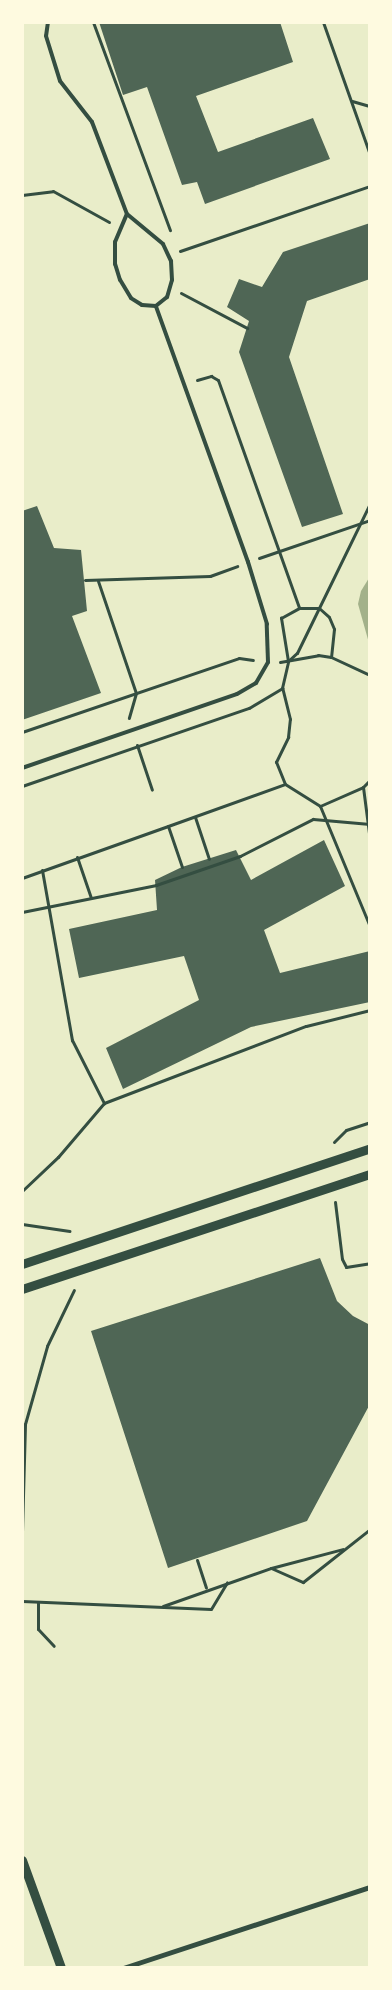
<!DOCTYPE html>
<style>
body{margin:0}
#map{position:relative;width:392px;height:1990px;overflow:hidden;background:#e9edc9;font-family:"Open Sans",sans-serif}
div>[style]{position:absolute}
[style*='--x']{left:calc(var(--x)*1px);top:calc(var(--y)*1px);width:calc(var(--w)*1px);rotate:calc(var(--a)*1deg)}
.water>*{inset:0;background:#a3b18a}
.building>*{inset:0;background:#4f6655}
.path>*{height:3px;margin:-1.5px;padding:0 1.5px;transform-origin:1.5px;border-radius:1.5px;background:#344e41}
.service>*{height:4px;margin:-2px;padding:0 2px;transform-origin:2px;border-radius:2px;background:#344e41}
.minor>*{height:5px;margin:-2.5px;padding:0 2.5px;transform-origin:2.5px;border-radius:2.5px;background:#344e41}
.tertiary>*{height:9px;margin:-4.5px;padding:0 4.5px;transform-origin:4.5px;border-radius:4.5px;background:#344e41}
span{translate:-50% -50%;white-space:nowrap;text-align:center;line-height:1.15;-webkit-text-stroke:5px #fefae0;paint-order:stroke}
.frame{position:absolute;inset:0;border:24px solid #fefae0;pointer-events:none}
</style>
<div id="map">
<div class="water">
<div style="clip-path:polygon(369px 578px,369px 643px,358px 604px,361px 591px)"></div>
</div>
<div class="building">
<div style="clip-path:polygon(99px 22px,280px 22px,293px 62px,196px 96px,218px 152px,313px 118px,330px 159px,205px 204px,197px 182px,182px 185px,147px 87px,123px 95px)"></div>
<div style="clip-path:polygon(370px 223px,370px 279px,307px 301px,289px 357px,343px 514px,302px 527px,239px 352px,249px 321px,227px 307px,239px 279px,262px 287px,283px 252px)"></div>
<div style="clip-path:polygon(37px 506px,54px 548px,81px 550px,87px 611px,72px 616px,101px 693px,22px 720px,22px 511px)"></div>
<div style="clip-path:polygon(324px 840px,345px 886px,264px 930px,280px 973px,370px 951px,370px 1002px,251px 1027px,123px 1089px,106px 1048px,199px 1000px,184px 956px,79px 978px,69px 929px,157px 910px,155px 880px,182px 867px,236px 850px,251px 880px)"></div>
<div style="clip-path:polygon(320px 1258px,337px 1301px,353px 1316px,370px 1325px,370px 1404px,307px 1521px,168px 1568px,91px 1331px)"></div>
</div>
<div class="path">
<div style="--x:93;--y:22;--w:222;--a:69.7"></div>
<div style="--x:323;--y:22;--w:141;--a:70.5"></div>
<div style="--x:352;--y:101;--w:19;--a:16"></div>
<div style="--x:22;--y:195;--w:31;--a:-7"></div>
<div style="--x:53;--y:191;--w:64;--a:29"></div>
<div style="--x:180;--y:251;--w:201;--a:-18.9"></div>
<div style="--x:181;--y:293;--w:75;--a:27.9"></div>
<div style="--x:197;--y:380;--w:15;--a:-16"></div>
<div style="--x:211;--y:376;--w:8;--a:30"></div>
<div style="--x:218;--y:380;--w:242;--a:70.4"></div>
<div style="--x:259;--y:558;--w:117;--a:-18.9"></div>
<div style="--x:85;--y:580;--w:125;--a:-1.8"></div>
<div style="--x:210;--y:576;--w:29;--a:-20"></div>
<div style="--x:98;--y:581;--w:118;--a:71.3"></div>
<div style="--x:136;--y:693;--w:26;--a:106"></div>
<div style="--x:288;--y:661;--w:44;--a:-99.2"></div>
<div style="--x:281;--y:618;--w:21;--a:-29"></div>
<div style="--x:299;--y:608;--w:20;--a:0"></div>
<div style="--x:319;--y:608;--w:13;--a:42"></div>
<div style="--x:329;--y:617;--w:13;--a:67"></div>
<div style="--x:334;--y:629;--w:28;--a:96"></div>
<div style="--x:280;--y:662;--w:39;--a:-10"></div>
<div style="--x:318;--y:655;--w:13;--a:9"></div>
<div style="--x:331;--y:657;--w:43;--a:24.8"></div>
<div style="--x:22;--y:732;--w:229;--a:-18.8"></div>
<div style="--x:239;--y:658;--w:14;--a:8"></div>
<div style="--x:137;--y:745;--w:47;--a:71.6"></div>
<div style="--x:285;--y:784;--w:41;--a:32.2"></div>
<div style="--x:320;--y:806;--w:47;--a:-23.8"></div>
<div style="--x:363;--y:787;--w:54;--a:82.6"></div>
<div style="--x:22;--y:786;--w:240;--a:-19"></div>
<div style="--x:249;--y:708;--w:39;--a:-31"></div>
<div style="--x:363;--y:787;--w:10;--a:-45"></div>
<div style="--x:320;--y:806;--w:131;--a:67.5"></div>
<div style="--x:195;--y:817;--w:44;--a:71.6"></div>
<div style="--x:77;--y:857;--w:43;--a:71.1"></div>
<div style="--x:182;--y:867;--w:43;--a:-108.9"></div>
<div style="--x:168;--y:826;--w:124;--a:-19.7"></div>
<div style="--x:285;--y:784;--w:24;--a:-112"></div>
<div style="--x:276;--y:762;--w:28;--a:-64"></div>
<div style="--x:288;--y:737;--w:18;--a:-84"></div>
<div style="--x:290;--y:719;--w:32;--a:-104"></div>
<div style="--x:282;--y:688;--w:28;--a:-77"></div>
<div style="--x:288;--y:661;--w:12;--a:-42"></div>
<div style="--x:297;--y:653;--w:167;--a:-64"></div>
<div style="--x:42;--y:870;--w:173;--a:80"></div>
<div style="--x:72;--y:1040;--w:71;--a:63.1"></div>
<div style="--x:22;--y:878;--w:155;--a:-19.6"></div>
<div style="--x:22;--y:912;--w:137;--a:-11.4"></div>
<div style="--x:156;--y:885;--w:89;--a:-19"></div>
<div style="--x:240;--y:856;--w:82;--a:-26.9"></div>
<div style="--x:313;--y:819;--w:57;--a:5"></div>
<div style="--x:334;--y:1142;--w:17;--a:-45"></div>
<div style="--x:346;--y:1130;--w:25;--a:-18"></div>
<div style="--x:22;--y:1191;--w:50;--a:-43.4"></div>
<div style="--x:58;--y:1157;--w:71;--a:-49.6"></div>
<div style="--x:104;--y:1103;--w:216;--a:-20.9"></div>
<div style="--x:306;--y:1026;--w:66;--a:-14"></div>
<div style="--x:335;--y:1202;--w:57;--a:83"></div>
<div style="--x:342;--y:1259;--w:9;--a:63"></div>
<div style="--x:346;--y:1267;--w:24;--a:-9"></div>
<div style="--x:22;--y:1224;--w:48;--a:8.5"></div>
<div style="--x:22;--y:1532;--w:108;--a:-88.4"></div>
<div style="--x:25;--y:1424;--w:81;--a:-74.2"></div>
<div style="--x:47;--y:1346;--w:62;--a:-64.3"></div>
<div style="--x:197;--y:1560;--w:29;--a:72"></div>
<div style="--x:271;--y:1568;--w:35;--a:24"></div>
<div style="--x:303;--y:1582;--w:85;--a:-38.3"></div>
<div style="--x:22;--y:1601;--w:189;--a:2.4"></div>
<div style="--x:211;--y:1609;--w:31;--a:-59"></div>
<div style="--x:38;--y:1602;--w:27;--a:90"></div>
<div style="--x:38;--y:1629;--w:23;--a:47"></div>
<div style="--x:163;--y:1606;--w:114;--a:-19.4"></div>
<div style="--x:271;--y:1568;--w:74;--a:-14.8"></div>
</div>
<div class="service">
<div style="--x:48;--y:22;--w:14;--a:98"></div>
<div style="--x:46;--y:36;--w:47;--a:72.7"></div>
<div style="--x:60;--y:81;--w:52;--a:52"></div>
<div style="--x:92;--y:122;--w:98;--a:69.2"></div>
<div style="--x:127;--y:214;--w:47;--a:39.8"></div>
<div style="--x:163;--y:244;--w:19;--a:65"></div>
<div style="--x:171;--y:261;--w:19;--a:87"></div>
<div style="--x:172;--y:280;--w:18;--a:106"></div>
<div style="--x:167;--y:297;--w:14;--a:141"></div>
<div style="--x:156;--y:306;--w:14;--a:-176"></div>
<div style="--x:142;--y:305;--w:13;--a:-148"></div>
<div style="--x:131;--y:298;--w:21;--a:-121"></div>
<div style="--x:120;--y:280;--w:17;--a:-107"></div>
<div style="--x:115;--y:264;--w:22;--a:-90"></div>
<div style="--x:115;--y:242;--w:30;--a:-67"></div>
<div style="--x:22;--y:768;--w:227;--a:-19"></div>
<div style="--x:237;--y:694;--w:22;--a:-30"></div>
<div style="--x:256;--y:683;--w:24;--a:-60"></div>
<div style="--x:268;--y:662;--w:38;--a:-92"></div>
<div style="--x:267;--y:624;--w:65;--a:-107"></div>
<div style="--x:248;--y:562;--w:272;--a:-109.8"></div>
</div>
<div class="minor">
<div style="--x:123;--y:1968;--w:260;--a:-18.2"></div>
</div>
<div class="tertiary">
<div style="--x:22;--y:1264;--w:367;--a:-18.4"></div>
<div style="--x:22;--y:1289;--w:367;--a:-18.3"></div>
<div style="--x:22;--y:1860;--w:115;--a:70.1"></div>
</div>
<div class="frame"></div>
</div>
